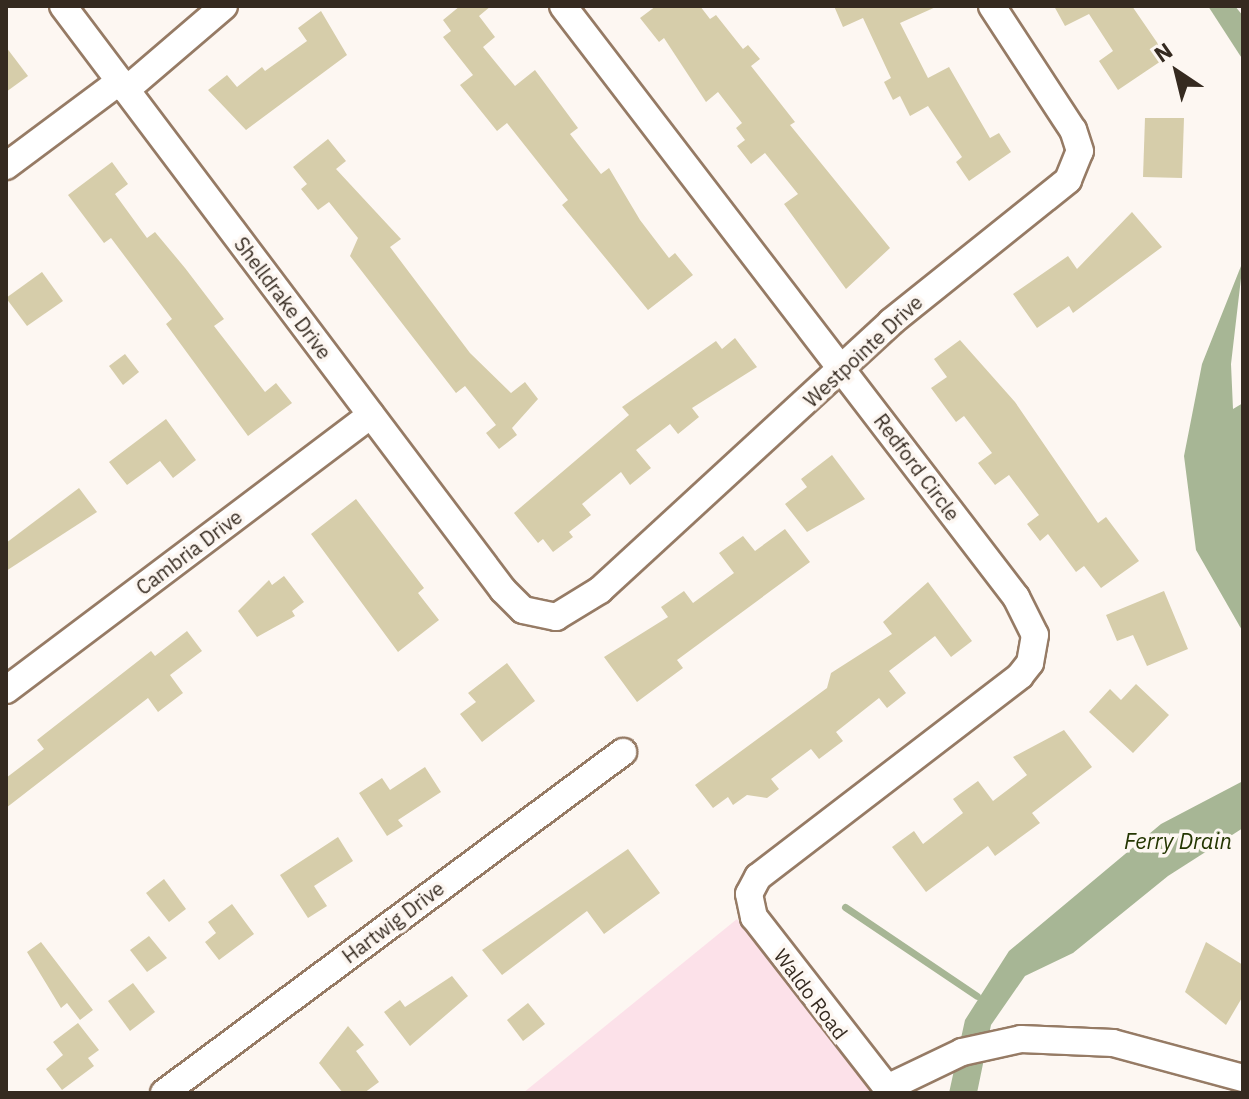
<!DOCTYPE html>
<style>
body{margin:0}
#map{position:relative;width:1249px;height:1099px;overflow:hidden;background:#fdf7f2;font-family:"IBM Plex Sans",sans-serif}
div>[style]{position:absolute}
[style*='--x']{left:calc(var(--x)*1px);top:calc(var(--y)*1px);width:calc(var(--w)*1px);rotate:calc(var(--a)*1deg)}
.green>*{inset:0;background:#fce1e9}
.water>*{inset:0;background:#a7b695}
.stream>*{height:7px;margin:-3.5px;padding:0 3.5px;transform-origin:3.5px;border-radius:3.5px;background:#a7b695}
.building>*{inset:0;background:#d6cdaa}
.roads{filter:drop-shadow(2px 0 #967b65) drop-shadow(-2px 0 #967b65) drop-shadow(0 2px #967b65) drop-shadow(0 -2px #967b65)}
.minor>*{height:26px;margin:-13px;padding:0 13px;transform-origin:13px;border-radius:13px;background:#fff}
span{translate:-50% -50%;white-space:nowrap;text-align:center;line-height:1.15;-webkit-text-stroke:7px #fdf7f2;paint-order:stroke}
.street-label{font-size:20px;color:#352a20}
.water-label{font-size:22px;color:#243602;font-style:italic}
.frame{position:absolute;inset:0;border:8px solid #352a20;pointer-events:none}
.north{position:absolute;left:1137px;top:32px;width:80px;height:80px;-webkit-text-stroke:6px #fdf7f2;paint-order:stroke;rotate:325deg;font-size:22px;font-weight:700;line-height:32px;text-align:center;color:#352a20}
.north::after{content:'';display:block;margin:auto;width:28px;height:36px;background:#352a20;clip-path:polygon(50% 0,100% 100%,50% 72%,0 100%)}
</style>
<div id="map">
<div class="green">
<div style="clip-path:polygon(737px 919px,874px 1093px,523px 1093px)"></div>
</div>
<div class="water">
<div style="clip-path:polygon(1208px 6px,1235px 6px,1243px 16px,1243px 60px)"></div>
<div style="clip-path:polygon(1243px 261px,1231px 364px,1233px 409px,1243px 403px,1243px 632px,1196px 550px,1184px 456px,1202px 364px)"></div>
<div style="clip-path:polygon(1243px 781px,1243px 828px,1168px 876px,1073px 953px,1025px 976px,991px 1025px,977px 1093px,949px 1093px,965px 1020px,1009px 951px,1161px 824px)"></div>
</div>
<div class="stream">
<div style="--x:845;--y:907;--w:159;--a:34"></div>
</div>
<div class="building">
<div style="clip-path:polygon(460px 6px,491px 6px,479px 16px,495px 37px,483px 47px,515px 86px,535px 70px,578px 128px,570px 134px,601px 174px,609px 168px,640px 220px,669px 258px,675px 253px,693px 275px,648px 310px,562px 205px,568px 200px,507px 123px,497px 131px,460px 85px,473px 75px,443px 37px,451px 31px,443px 20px)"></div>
<div style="clip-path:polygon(656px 6px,700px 6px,710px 19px,716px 15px,743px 49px,748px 45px,760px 59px,751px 66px,795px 122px,790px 125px,890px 248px,846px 289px,784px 204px,798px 194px,765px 153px,751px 164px,737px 146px,745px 140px,736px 128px,742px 123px,718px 92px,706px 102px,664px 38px,659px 42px,640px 18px)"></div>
<div style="clip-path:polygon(834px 6px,938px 6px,900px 23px,928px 78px,949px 67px,990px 138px,999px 133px,1011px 152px,969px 181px,956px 162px,962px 157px,928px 106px,910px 116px,900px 96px,893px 100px,884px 82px,891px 78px,863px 18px,843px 27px)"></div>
<div style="clip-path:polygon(1054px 6px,1132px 6px,1167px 57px,1118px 90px,1099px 61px,1113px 51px,1089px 14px,1065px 26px)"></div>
<div style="clip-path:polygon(321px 11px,347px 55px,246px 130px,208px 90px,227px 75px,237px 87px,262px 67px,265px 71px,307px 41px,298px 28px)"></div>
<div style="clip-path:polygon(6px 47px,28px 76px,6px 92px)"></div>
<div style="clip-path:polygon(1145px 118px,1184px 118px,1182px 178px,1143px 177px)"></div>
<div style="clip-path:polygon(328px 139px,346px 161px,336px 169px,401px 239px,390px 247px,470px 353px,511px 393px,525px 382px,538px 399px,512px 428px,517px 435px,499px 449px,486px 433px,496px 425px,465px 386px,456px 393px,350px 256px,358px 238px,329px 202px,318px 210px,301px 189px,307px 184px,293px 167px)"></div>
<div style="clip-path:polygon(112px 162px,128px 184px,115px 194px,147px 238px,155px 232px,185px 268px,224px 319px,214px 326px,265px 392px,276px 383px,292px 403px,248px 436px,166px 324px,172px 319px,111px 238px,104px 243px,68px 195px)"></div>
<div style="clip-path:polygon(1132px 212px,1162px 247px,1073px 313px,1069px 306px,1037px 328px,1013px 294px,1068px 256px,1077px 269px)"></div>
<div style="clip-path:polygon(42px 272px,63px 301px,27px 326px,6px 298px)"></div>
<div style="clip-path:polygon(735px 338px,757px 367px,692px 408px,699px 417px,678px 434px,670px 424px,636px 450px,651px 468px,630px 485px,621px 472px,582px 504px,591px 515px,569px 532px,573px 537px,553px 552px,543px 539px,538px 543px,514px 513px,629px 415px,622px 407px,716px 341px,722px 349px)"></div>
<div style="clip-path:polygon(960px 340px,1015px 402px,1098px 523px,1106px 517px,1139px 561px,1101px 588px,1084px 566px,1076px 572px,1048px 534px,1040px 541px,1027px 524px,1039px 515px,1009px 475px,995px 485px,978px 463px,992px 453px,964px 416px,956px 422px,931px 388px,947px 377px,934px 359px)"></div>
<div style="clip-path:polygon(125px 354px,139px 372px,123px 385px,109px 366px)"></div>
<div style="clip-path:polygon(166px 419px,196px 460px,173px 478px,160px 461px,127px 485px,109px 462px)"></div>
<div style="clip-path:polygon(832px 455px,865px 499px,807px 532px,785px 504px,807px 487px,801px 479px)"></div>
<div style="clip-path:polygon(79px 488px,97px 512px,6px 571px,6px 543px)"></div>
<div style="clip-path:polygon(356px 499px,424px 588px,418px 593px,439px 620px,398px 652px,311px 534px)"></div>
<div style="clip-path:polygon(785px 529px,810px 562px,677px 660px,683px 668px,637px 702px,604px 657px,668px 617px,661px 607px,684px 591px,693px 603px,734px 573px,719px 553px,743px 536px,755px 551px)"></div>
<div style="clip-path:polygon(284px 576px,304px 602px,292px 611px,295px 616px,257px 637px,238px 611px,269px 580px,272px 585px)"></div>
<div style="clip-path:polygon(928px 582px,972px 641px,951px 657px,935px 636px,889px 671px,906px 693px,887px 708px,879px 698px,836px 732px,843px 741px,819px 759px,811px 749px,771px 779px,779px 789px,767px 798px,747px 795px,733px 805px,728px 797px,713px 808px,695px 785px,827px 688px,831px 673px,892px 634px,883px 622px)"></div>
<div style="clip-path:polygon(1164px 591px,1188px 649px,1147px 666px,1133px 635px,1117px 641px,1106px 615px)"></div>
<div style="clip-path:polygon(187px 631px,202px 651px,170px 675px,183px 693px,158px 712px,148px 698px,6px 808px,6px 778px,44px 749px,37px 740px,151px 651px,155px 656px)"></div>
<div style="clip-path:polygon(507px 663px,535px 701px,482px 742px,460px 714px,476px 702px,468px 693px)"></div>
<div style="clip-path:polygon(1136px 684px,1169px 715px,1133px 753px,1089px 712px,1110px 689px,1121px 700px)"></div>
<div style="clip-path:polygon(1064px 730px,1092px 767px,1032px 813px,1040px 823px,995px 856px,988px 846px,926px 892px,892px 847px,914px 831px,923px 844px,963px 813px,953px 799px,978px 781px,993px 801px,1027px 775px,1013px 757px)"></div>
<div style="clip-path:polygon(425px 767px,441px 792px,398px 820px,403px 826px,387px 836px,359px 793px,382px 778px,390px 790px)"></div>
<div style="clip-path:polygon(338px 837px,353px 861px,314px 886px,327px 906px,308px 918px,280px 875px)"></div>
<div style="clip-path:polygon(628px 849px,660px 893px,604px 934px,587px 911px,502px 975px,482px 950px)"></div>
<div style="clip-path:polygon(164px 879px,186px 909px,169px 922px,146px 893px)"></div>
<div style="clip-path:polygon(232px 904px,254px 934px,219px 960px,205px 942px,216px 933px,208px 922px)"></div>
<div style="clip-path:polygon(149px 936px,167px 958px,147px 972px,130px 950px)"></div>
<div style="clip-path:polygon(41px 942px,93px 1010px,80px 1020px,67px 1003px,61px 1008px,27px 952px)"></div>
<div style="clip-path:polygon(1206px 942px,1243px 965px,1243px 996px,1226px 1025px,1185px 992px)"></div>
<div style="clip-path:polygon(452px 976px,468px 996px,410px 1046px,384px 1012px,400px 1000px,405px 1007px)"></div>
<div style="clip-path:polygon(133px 983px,155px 1012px,130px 1031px,108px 1001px)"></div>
<div style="clip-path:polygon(528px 1003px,545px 1024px,523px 1041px,507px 1020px)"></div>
<div style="clip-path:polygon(78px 1023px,99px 1050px,88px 1058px,94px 1066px,62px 1090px,46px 1069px,63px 1055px,53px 1042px)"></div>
<div style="clip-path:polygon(348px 1026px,364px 1045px,356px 1051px,379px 1082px,364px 1093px,343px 1093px,319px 1063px)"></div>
</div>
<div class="roads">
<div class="minor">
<div style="--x:63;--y:6;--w:731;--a:53"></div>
<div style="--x:503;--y:590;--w:28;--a:45"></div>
<div style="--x:523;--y:610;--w:34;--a:12"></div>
<div style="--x:556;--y:617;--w:52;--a:-31.5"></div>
<div style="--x:600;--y:590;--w:396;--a:-42.6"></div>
<div style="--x:891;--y:322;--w:227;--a:-38.7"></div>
<div style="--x:1068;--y:180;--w:31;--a:-68"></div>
<div style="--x:1080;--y:151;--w:22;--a:-108"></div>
<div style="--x:1073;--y:130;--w:148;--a:-123.2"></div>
<div style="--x:563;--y:6;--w:745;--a:52.53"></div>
<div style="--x:1016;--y:597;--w:42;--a:63.4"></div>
<div style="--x:1035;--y:635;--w:28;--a:100"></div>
<div style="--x:1030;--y:663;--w:16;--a:128"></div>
<div style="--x:1020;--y:676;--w:330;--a:142.5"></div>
<div style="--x:758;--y:877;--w:19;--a:118"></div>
<div style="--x:749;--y:894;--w:24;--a:78"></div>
<div style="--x:754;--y:917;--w:217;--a:52.1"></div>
<div style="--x:887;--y:1088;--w:83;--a:-25.6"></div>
<div style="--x:962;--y:1052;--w:60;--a:-12.4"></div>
<div style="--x:1021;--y:1039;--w:92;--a:2.5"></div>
<div style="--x:1113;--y:1043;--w:135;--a:15.1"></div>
<div style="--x:126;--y:90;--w:129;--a:-40.6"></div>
<div style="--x:6;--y:166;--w:142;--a:-36.7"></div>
<div style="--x:6;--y:690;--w:457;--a:-37"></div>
<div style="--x:164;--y:1093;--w:572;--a:-36.61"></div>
</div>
</div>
<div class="street-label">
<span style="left:283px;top:298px;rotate:53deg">Shelldrake Drive</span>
<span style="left:863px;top:351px;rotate:-43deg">Westpointe Drive</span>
<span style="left:917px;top:467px;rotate:53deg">Redford Circle</span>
<span style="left:189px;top:552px;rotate:-37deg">Cambria Drive</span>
<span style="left:393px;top:922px;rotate:-37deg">Hartwig Drive</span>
<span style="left:811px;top:994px;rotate:53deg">Waldo Road</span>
</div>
<div class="water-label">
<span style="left:1178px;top:841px">Ferry Drain</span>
</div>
<div class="frame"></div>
<div class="north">N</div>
</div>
